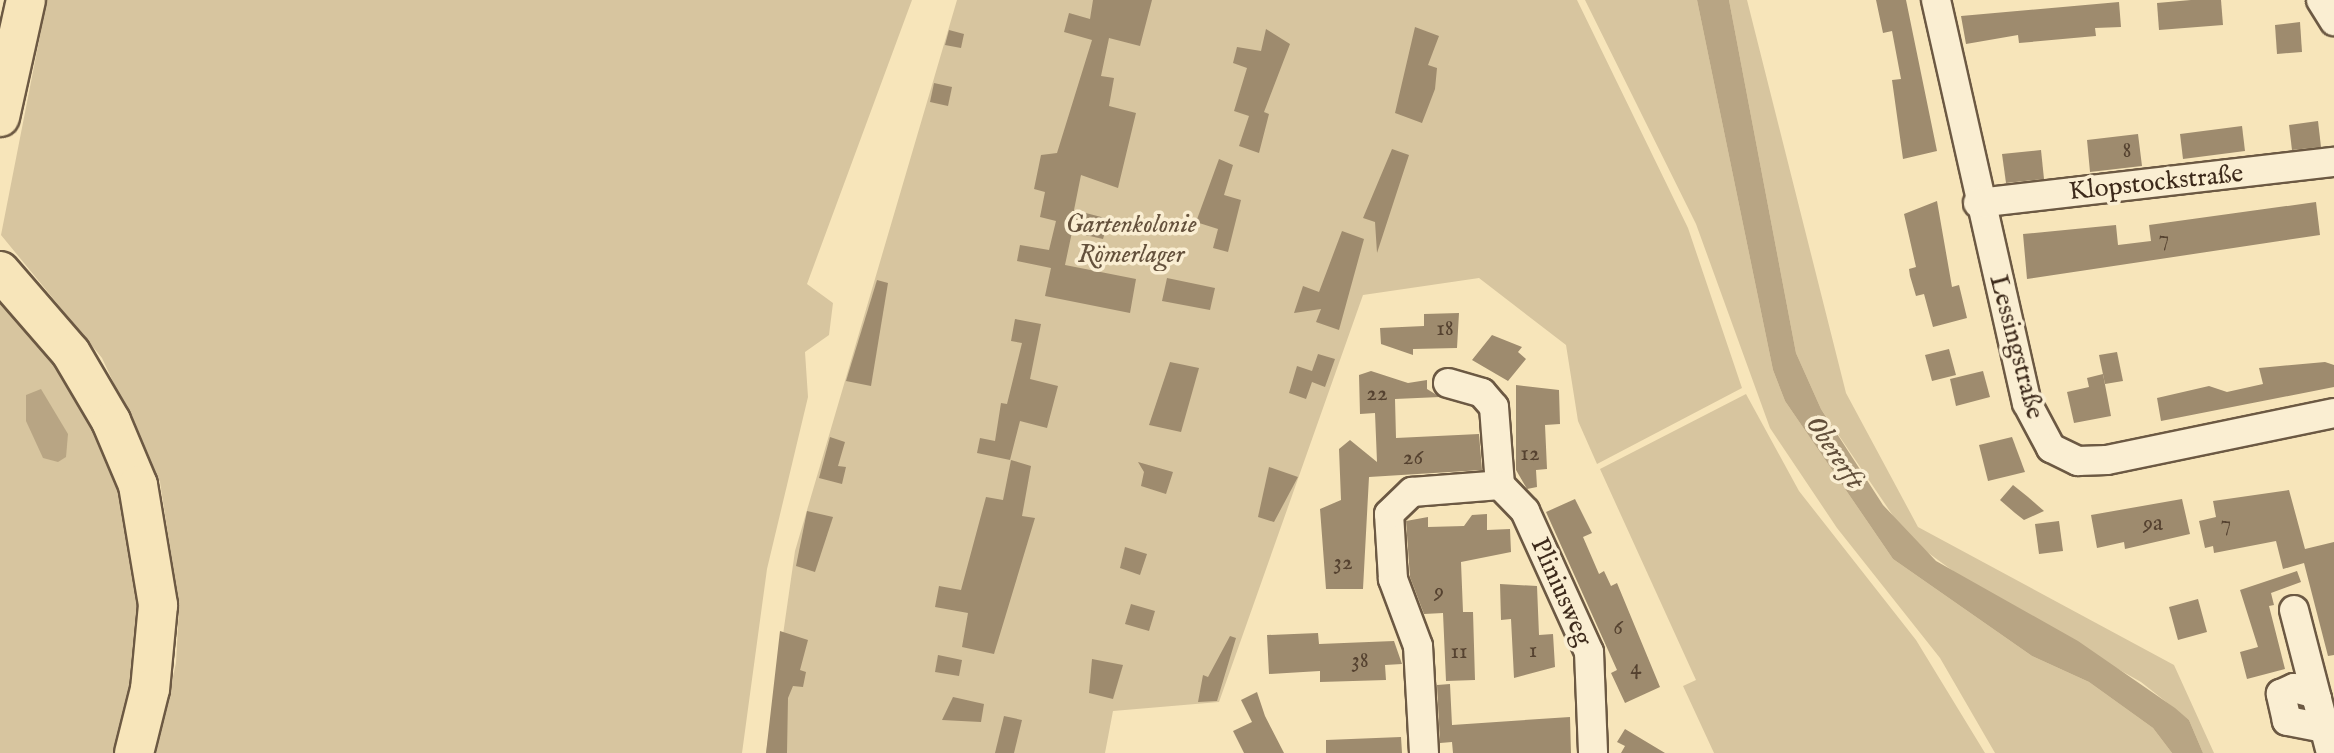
<!DOCTYPE html>
<meta charset="utf-8">
<style>
body{margin:0}
#map{position:relative;width:2334px;height:753px;overflow:hidden;background:#f7e5ba;font-family:"IM FELL English",serif}
div>[style]{position:absolute}
[style*='--x']{left:calc(var(--x)*1px);top:calc(var(--y)*1px);width:calc(var(--w)*1px);rotate:calc(var(--a)*1deg)}
.green>*{inset:0;background:#d7c59f}
.water>*{inset:0;background:#b8a584}
.building>*{inset:0;background:#9e8b6e}
.roads{filter:drop-shadow(2px 0 #6c5943) drop-shadow(-2px 0 #6c5943) drop-shadow(0 2px #6c5943) drop-shadow(0 -2px #6c5943)}
.minor>*{height:28px;margin:-14px;padding:0 14px;transform-origin:14px;border-radius:14px;background:#faeed2}
.highway>*{height:38px;margin:-19px;padding:0 19px;transform-origin:19px;border-radius:19px;background:#f7e5ba}
span{translate:-50% -50%;white-space:nowrap;text-align:center;line-height:1.15;-webkit-text-stroke:7px #faeed2;paint-order:stroke}
.number-label{font-size:23px;color:#554230}
.number-label span{-webkit-text-stroke-width:0}
.street-label{font-size:26px;color:#3d2a1b}
.park-label{font-size:26px;color:#64513c;font-style:italic}
.water-label{font-size:28px;color:#624f3a;font-style:italic}
</style>
<div id="map">
<div class="green">
<div style="clip-path:polygon(47px 0,912px 0,807px 284px,833px 303px,829px 335px,805px 352px,808px 397px,767px 569px,742px 753px,156px 753px,176px 663px,179px 606px,160px 482px,102px 358px,1px 235px)"></div>
<div style="clip-path:polygon(957px 0,1577px 0,1688px 228px,1742px 388px,1597px 464px,1578px 421px,1566px 345px,1479px 278px,1363px 295px,1219px 702px,1113px 711px,1105px 753px,766px 753px,795px 551px)"></div>
<div style="clip-path:polygon(1585px 0,1697px 0,1773px 370px,1785px 401px,1893px 559px,2032px 656px,2089px 682px,2153px 728px,2172px 753px,1995px 753px,1940px 658px,1837px 528px,1770px 428px,1696px 224px)"></div>
<div style="clip-path:polygon(1729px 0,1747px 0,1846px 393px,1918px 527px,2174px 665px,2214px 753px,2203px 753px,2189px 720px,2141px 682px,1983px 593px,1908px 538px,1821px 409px,1796px 353px)"></div>
<div style="clip-path:polygon(0 297px,89px 394px,145px 562px,125px 753px,0 753px)"></div>
<div style="clip-path:polygon(1746px 394px,1799px 491px,1916px 640px,1985px 753px,1714px 753px,1683px 686px,1696px 680px,1600px 469px)"></div>
</div>
<div class="water">
<div style="clip-path:polygon(1697px 0,1729px 0,1796px 353px,1821px 409px,1883px 505px,1936px 561px,2078px 641px,2175px 708px,2189px 720px,2203px 753px,2172px 753px,2153px 728px,2089px 682px,2032px 656px,1893px 559px,1785px 401px,1773px 370px)"></div>
<div style="clip-path:polygon(41px 389px,68px 434px,66px 457px,58px 462px,43px 458px,26px 421px,26px 395px)"></div>
</div>
<div class="building">
<div style="clip-path:polygon(1093px 0,1152px 0,1140px 46px,1109px 38px,1101px 76px,1114px 78px,1109px 106px,1136px 113px,1118px 188px,1081px 175px,1074px 210px,1109px 219px,1103px 239px,1072px 232px,1065px 265px,1136px 279px,1130px 313px,1045px 296px,1051px 268px,1017px 261px,1020px 245px,1049px 250px,1056px 221px,1040px 217px,1045px 192px,1034px 189px,1041px 155px,1057px 153px,1092px 40px,1064px 32px,1069px 13px,1090px 19px)"></div>
<div style="clip-path:polygon(1876px 0,1906px 0,1937px 151px,1903px 159px,1892px 80px,1901px 79px,1892px 31px,1883px 33px)"></div>
<div style="clip-path:polygon(2191px 0,2221px 0,2223px 25px,2159px 30px,2157px 3px)"></div>
<div style="clip-path:polygon(2119px 2px,2121px 27px,2095px 28px,2096px 36px,2019px 43px,2018px 35px,1966px 44px,1961px 16px)"></div>
<div style="clip-path:polygon(2300px 22px,2302px 52px,2277px 54px,2275px 25px)"></div>
<div style="clip-path:polygon(1415px 27px,1439px 36px,1428px 65px,1437px 68px,1435px 89px,1422px 123px,1395px 113px)"></div>
<div style="clip-path:polygon(1266px 29px,1290px 44px,1264px 112px,1269px 114px,1259px 153px,1239px 146px,1249px 116px,1234px 111px,1247px 68px,1233px 63px,1237px 47px,1261px 51px)"></div>
<div style="clip-path:polygon(949px 30px,964px 34px,961px 48px,945px 45px)"></div>
<div style="clip-path:polygon(934px 83px,952px 87px,948px 106px,930px 102px)"></div>
<div style="clip-path:polygon(2318px 121px,2321px 147px,2292px 150px,2289px 125px)"></div>
<div style="clip-path:polygon(2242px 126px,2245px 151px,2183px 159px,2180px 134px)"></div>
<div style="clip-path:polygon(2138px 134px,2142px 166px,2090px 172px,2087px 140px)"></div>
<div style="clip-path:polygon(1392px 149px,1409px 155px,1377px 253px,1375px 222px,1363px 218px)"></div>
<div style="clip-path:polygon(2041px 150px,2044px 179px,2006px 183px,2002px 154px)"></div>
<div style="clip-path:polygon(1219px 159px,1233px 165px,1224px 195px,1241px 200px,1228px 252px,1213px 248px,1218px 229px,1196px 222px)"></div>
<div style="clip-path:polygon(1937px 201px,1952px 287px,1959px 285px,1967px 318px,1933px 327px,1924px 294px,1916px 296px,1910px 276px,1909px 269px,1916px 267px,1904px 214px)"></div>
<div style="clip-path:polygon(2316px 202px,2320px 235px,2027px 279px,2023px 234px,2116px 225px,2118px 245px,2151px 241px,2149px 225px)"></div>
<div style="clip-path:polygon(1342px 231px,1364px 239px,1339px 330px,1316px 322px,1321px 309px,1294px 313px,1303px 286px,1319px 292px)"></div>
<div style="clip-path:polygon(1167px 278px,1215px 288px,1210px 310px,1162px 301px)"></div>
<div style="clip-path:polygon(877px 280px,888px 283px,871px 386px,846px 381px)"></div>
<div style="clip-path:polygon(1459px 313px,1457px 348px,1413px 349px,1413px 355px,1381px 344px,1380px 328px,1424px 326px,1424px 314px)"></div>
<div style="clip-path:polygon(1015px 319px,1041px 324px,1030px 379px,1058px 386px,1047px 428px,1020px 421px,1010px 460px,977px 453px,980px 438px,995px 441px,1001px 403px,1007px 404px,1022px 343px,1011px 341px)"></div>
<div style="clip-path:polygon(1492px 335px,1522px 347px,1518px 352px,1526px 359px,1508px 381px,1472px 360px)"></div>
<div style="clip-path:polygon(1949px 349px,1956px 375px,1932px 381px,1925px 355px)"></div>
<div style="clip-path:polygon(2117px 352px,2123px 381px,2105px 384px,2099px 355px)"></div>
<div style="clip-path:polygon(1318px 354px,1335px 359px,1325px 387px,1312px 382px,1306px 399px,1289px 393px,1297px 366px,1312px 371px)"></div>
<div style="clip-path:polygon(1170px 362px,1199px 368px,1181px 432px,1149px 425px)"></div>
<div style="clip-path:polygon(2325px 362px,2334px 365px,2334px 387px,2161px 421px,2157px 398px,2209px 386px,2227px 392px,2263px 384px,2259px 368px)"></div>
<div style="clip-path:polygon(1371px 371px,1408px 383px,1427px 380px,1427px 389px,1440px 397px,1395px 399px,1396px 438px,1479px 434px,1482px 470px,1369px 477px,1363px 589px,1326px 589px,1320px 509px,1341px 500px,1339px 449px,1350px 440px,1377px 462px,1375px 413px,1360px 414px,1359px 375px)"></div>
<div style="clip-path:polygon(1983px 371px,1990px 397px,1956px 406px,1950px 379px)"></div>
<div style="clip-path:polygon(2103px 374px,2111px 416px,2074px 423px,2067px 392px,2089px 387px,2087px 378px)"></div>
<div style="clip-path:polygon(1516px 385px,1559px 390px,1560px 424px,1545px 425px,1547px 469px,1536px 470px,1537px 487px,1527px 489px,1516px 470px)"></div>
<div style="clip-path:polygon(830px 437px,845px 442px,838px 466px,846px 467px,842px 484px,819px 478px)"></div>
<div style="clip-path:polygon(2012px 437px,2025px 472px,1988px 481px,1979px 445px)"></div>
<div style="clip-path:polygon(1011px 460px,1031px 466px,1022px 516px,1035px 518px,994px 654px,962px 647px,968px 613px,935px 607px,939px 586px,961px 590px,986px 497px,1003px 500px)"></div>
<div style="clip-path:polygon(1138px 462px,1173px 472px,1166px 494px,1141px 486px,1144px 472px)"></div>
<div style="clip-path:polygon(1269px 467px,1298px 477px,1274px 522px,1258px 517px)"></div>
<div style="clip-path:polygon(2013px 485px,2028px 497px,2044px 511px,2024px 520px,2015px 513px,2000px 500px)"></div>
<div style="clip-path:polygon(2289px 490px,2305px 549px,2334px 542px,2334px 655px,2328px 656px,2304px 563px,2283px 569px,2276px 541px,2214px 553px,2213px 546px,2205px 548px,2199px 521px,2216px 517px,2213px 501px)"></div>
<div style="clip-path:polygon(1575px 499px,1592px 533px,1583px 537px,1599px 574px,1604px 571px,1611px 586px,1617px 583px,1660px 687px,1625px 703px,1611px 673px,1617px 670px,1546px 512px)"></div>
<div style="clip-path:polygon(2182px 499px,2190px 534px,2125px 549px,2124px 542px,2097px 548px,2091px 515px)"></div>
<div style="clip-path:polygon(807px 511px,833px 517px,815px 572px,796px 566px)"></div>
<div style="clip-path:polygon(1487px 514px,1487px 530px,1510px 529px,1511px 552px,1461px 562px,1463px 612px,1473px 612px,1475px 680px,1446px 681px,1443px 613px,1424px 614px,1410px 577px,1406px 521px,1428px 517px,1428px 527px,1464px 526px,1472px 515px)"></div>
<div style="clip-path:polygon(2059px 521px,2063px 551px,2039px 554px,2035px 524px)"></div>
<div style="clip-path:polygon(1125px 547px,1147px 554px,1140px 575px,1120px 568px)"></div>
<div style="clip-path:polygon(2297px 571px,2301px 582px,2271px 593px,2274px 605px,2269px 606px,2285px 669px,2247px 679px,2240px 652px,2258px 647px,2240px 590px)"></div>
<div style="clip-path:polygon(1500px 584px,1537px 586px,1539px 635px,1553px 634px,1555px 667px,1514px 678px,1511px 619px,1501px 620px)"></div>
<div style="clip-path:polygon(2198px 599px,2207px 632px,2178px 640px,2169px 607px)"></div>
<div style="clip-path:polygon(1131px 604px,1155px 611px,1149px 631px,1125px 624px)"></div>
<div style="clip-path:polygon(780px 631px,808px 640px,800px 670px,806px 672px,803px 687px,793px 686px,788px 698px,787px 753px,766px 753px)"></div>
<div style="clip-path:polygon(1318px 633px,1319px 644px,1394px 641px,1402px 664px,1385px 665px,1386px 680px,1320px 682px,1320px 671px,1269px 674px,1267px 635px)"></div>
<div style="clip-path:polygon(1230px 636px,1236px 638px,1217px 701px,1198px 702px,1203px 675px,1208px 677px)"></div>
<div style="clip-path:polygon(938px 655px,962px 660px,959px 676px,935px 672px)"></div>
<div style="clip-path:polygon(1092px 659px,1123px 665px,1113px 699px,1089px 693px)"></div>
<div style="clip-path:polygon(1450px 684px,1452px 725px,1570px 717px,1571px 753px,1453px 753px,1452px 742px,1440px 743px,1437px 685px)"></div>
<div style="clip-path:polygon(1257px 692px,1265px 716px,1284px 753px,1244px 753px,1233px 731px,1252px 722px,1241px 700px)"></div>
<div style="clip-path:polygon(953px 697px,984px 704px,981px 722px,942px 720px)"></div>
<div style="clip-path:polygon(1004px 716px,1022px 720px,1014px 753px,995px 753px)"></div>
<div style="clip-path:polygon(1625px 729px,1665px 753px,1621px 753px,1625px 746px,1617px 742px)"></div>
<div style="clip-path:polygon(1401px 737px,1402px 753px,1326px 753px,1326px 740px)"></div>
</div>
<div class="roads">
<div class="minor">
<div style="--x:1936;--y:0;--w:413;--a:77.3"></div>
<div style="--x:2027;--y:403;--w:51;--a:61.9"></div>
<div style="--x:2051;--y:448;--w:30;--a:26"></div>
<div style="--x:2078;--y:461;--w:29;--a:-2"></div>
<div style="--x:2107;--y:460;--w:232;--a:-11.7"></div>
<div style="--x:2321;--y:0;--w:25;--a:58"></div>
<div style="--x:1978;--y:203;--w:358;--a:-6.6"></div>
<div style="--x:1448;--y:383;--w:35;--a:16"></div>
<div style="--x:1482;--y:393;--w:18;--a:49"></div>
<div style="--x:1494;--y:407;--w:78;--a:85.6"></div>
<div style="--x:2294;--y:610;--w:92;--a:75.5"></div>
<div style="--x:2324;--y:728;--w:38;--a:-169"></div>
<div style="--x:2287;--y:721;--w:28;--a:-103"></div>
<div style="--x:2281;--y:694;--w:14;--a:-25"></div>
<div style="--x:2294;--y:688;--w:20;--a:15"></div>
<div style="--x:2313;--y:693;--w:7;--a:56"></div>
<div style="--x:2317;--y:699;--w:56;--a:75.5"></div>
<div style="--x:1424;--y:753;--w:107;--a:-93.2"></div>
<div style="--x:1418;--y:646;--w:72;--a:-110.5"></div>
<div style="--x:1393;--y:579;--w:65;--a:-93.5"></div>
<div style="--x:1389;--y:514;--w:32;--a:-44"></div>
<div style="--x:1412;--y:492;--w:88;--a:-4.5"></div>
<div style="--x:1500;--y:485;--w:36;--a:46"></div>
<div style="--x:1525;--y:511;--w:155;--a:65.6"></div>
<div style="--x:1589;--y:652;--w:101;--a:87.7"></div>
</div>
<div class="highway">
<div style="--x:0;--y:117;--w:120;--a:-77.5"></div>
<div style="--x:0;--y:271;--w:108;--a:49.1"></div>
<div style="--x:71;--y:353;--w:79;--a:59.5"></div>
<div style="--x:111;--y:421;--w:69;--a:67.1"></div>
<div style="--x:138;--y:485;--w:122;--a:80.5"></div>
<div style="--x:158;--y:605;--w:84;--a:95.4"></div>
<div style="--x:150;--y:689;--w:66;--a:104"></div>
</div>
</div>
<div class="number-label">
<span style="left:2127px;top:151px">8</span>
<span style="left:2164px;top:239px">7</span>
<span style="left:1445px;top:329px">18</span>
<span style="left:1377px;top:394px">22</span>
<span style="left:1530px;top:454px">12</span>
<span style="left:1413px;top:458px">26</span>
<span style="left:2153px;top:524px">9a</span>
<span style="left:2226px;top:524px">7</span>
<span style="left:1343px;top:563px">32</span>
<span style="left:1439px;top:592px">9</span>
<span style="left:1618px;top:628px">6</span>
<span style="left:1533px;top:651px">1</span>
<span style="left:1459px;top:652px">11</span>
<span style="left:1360px;top:661px">38</span>
<span style="left:1636px;top:668px">4</span>
</div>
<div class="street-label">
<span style="left:2156px;top:183px;rotate:-6deg">Klopstockstraße</span>
<span style="left:2016px;top:347px;rotate:75deg">Lessingstraße</span>
<span style="left:1561px;top:592px;rotate:66deg">Pliniusweg</span>
</div>
<div class="park-label">
<span style="left:1131px;top:240px">Gartenkolonie<br>Römerlager</span>
</div>
<div class="water-label">
<span style="left:1834px;top:453px;rotate:56deg">Obererft</span>
</div>
</div>
